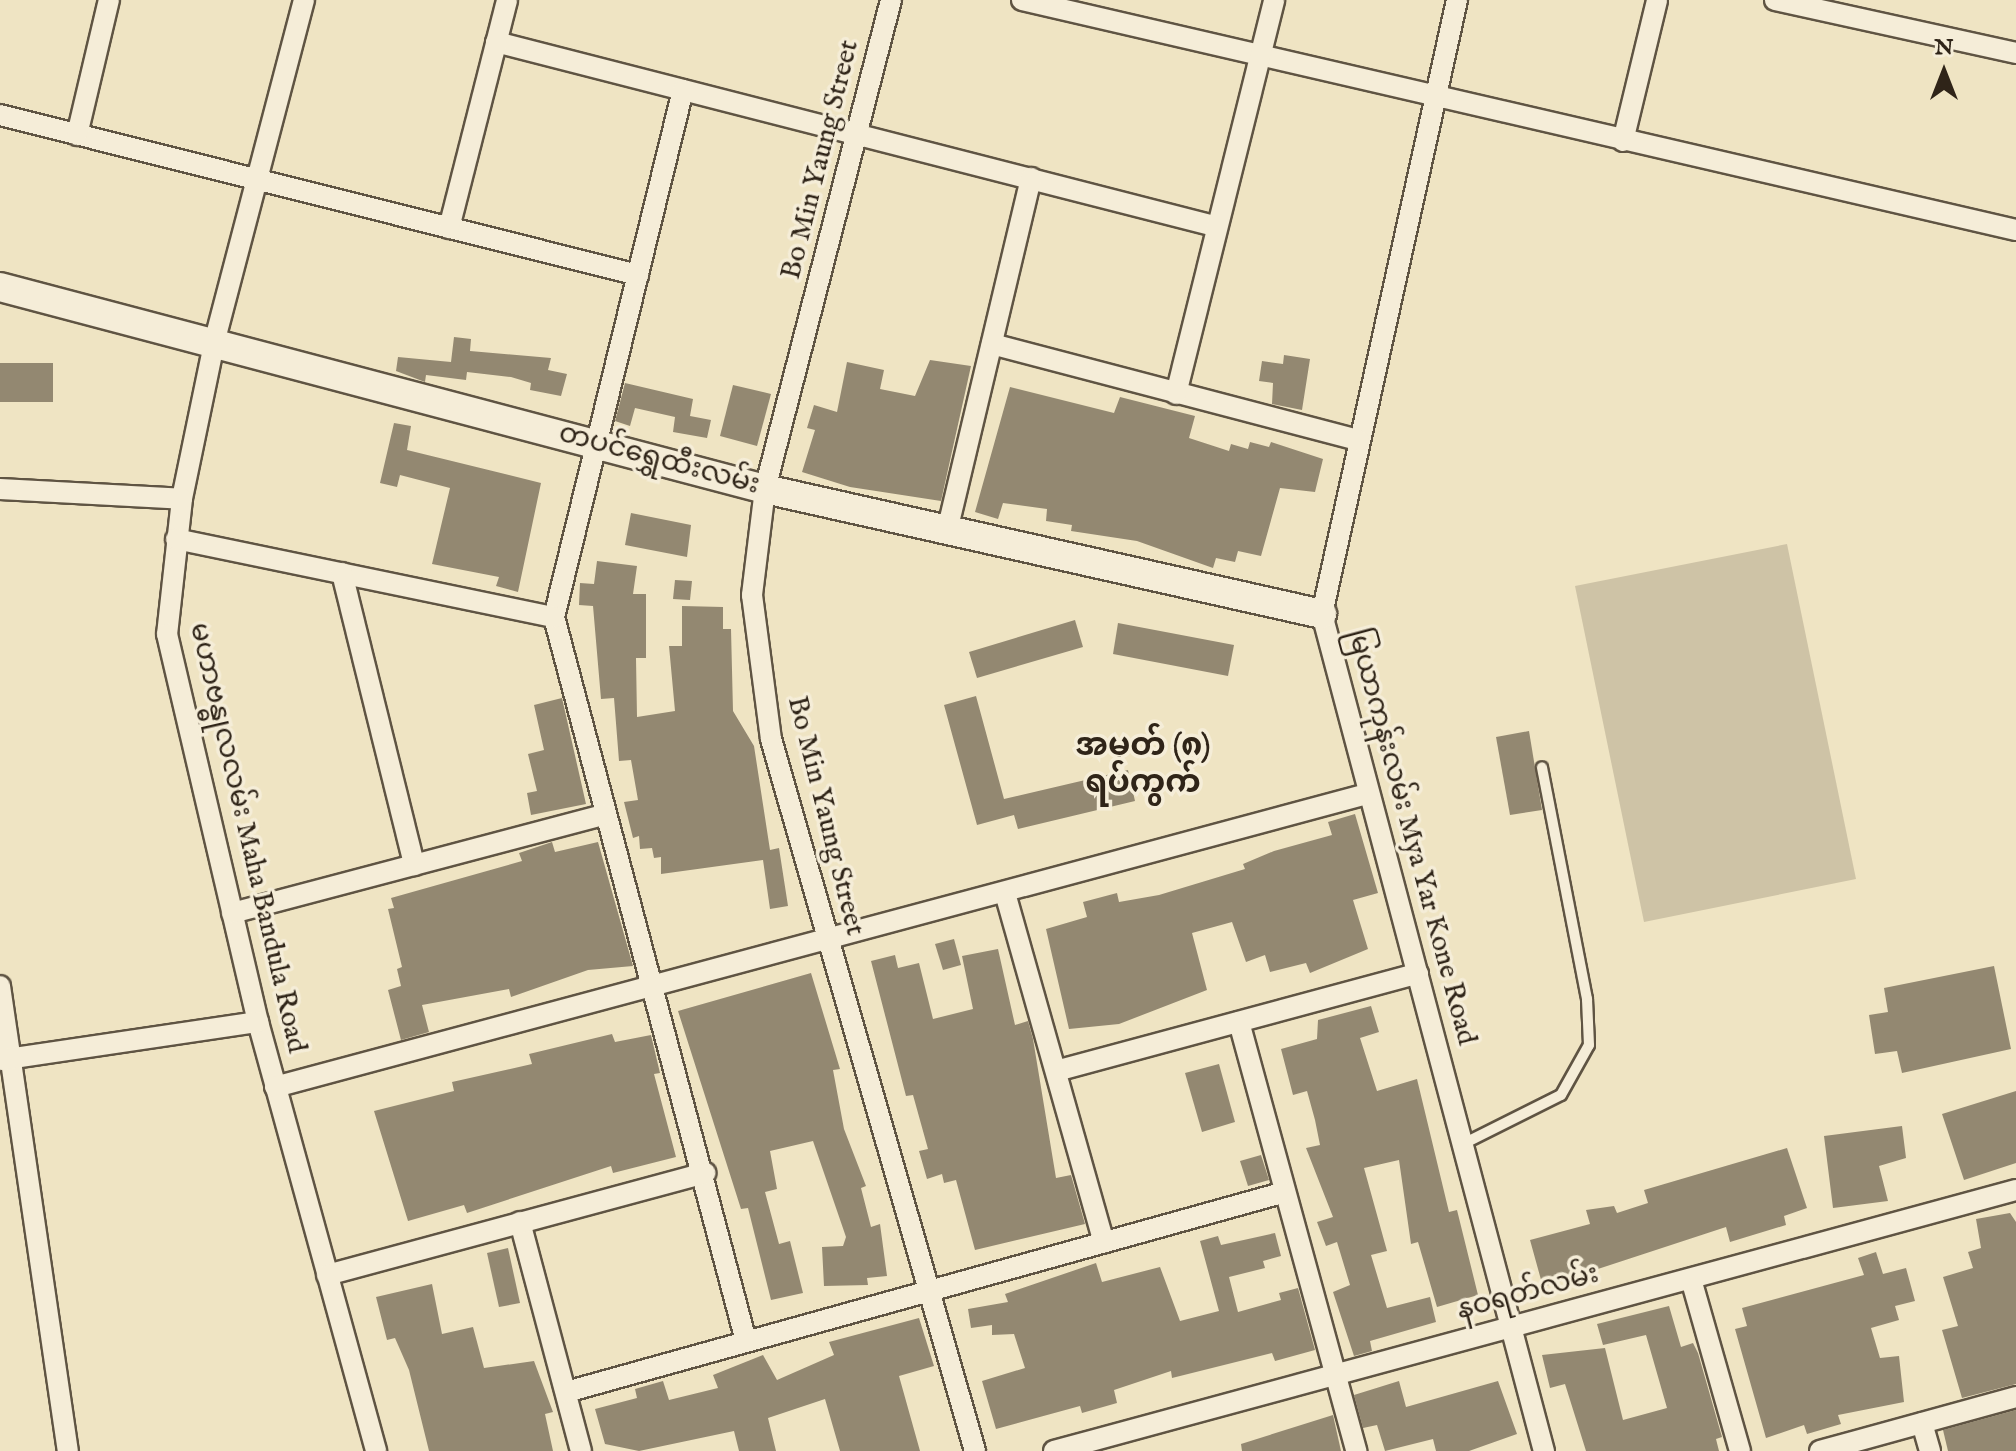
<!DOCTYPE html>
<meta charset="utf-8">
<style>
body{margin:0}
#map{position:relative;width:2016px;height:1451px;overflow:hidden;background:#efe4c3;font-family:"IM FELL English","Noto Sans Myanmar",serif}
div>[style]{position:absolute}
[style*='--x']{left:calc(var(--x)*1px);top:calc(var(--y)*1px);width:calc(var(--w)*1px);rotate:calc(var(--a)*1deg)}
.green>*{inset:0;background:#cec3a6}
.building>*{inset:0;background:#938871}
.roads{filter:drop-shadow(2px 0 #5f5443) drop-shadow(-2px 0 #5f5443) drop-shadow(0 2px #5f5443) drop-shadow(0 -2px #5f5443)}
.lane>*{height:10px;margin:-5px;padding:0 5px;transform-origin:5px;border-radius:5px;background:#f5edd8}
.street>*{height:20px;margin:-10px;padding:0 10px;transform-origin:10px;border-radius:10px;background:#f5edd8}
.secondary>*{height:28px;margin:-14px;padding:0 14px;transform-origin:14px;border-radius:14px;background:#f5edd8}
span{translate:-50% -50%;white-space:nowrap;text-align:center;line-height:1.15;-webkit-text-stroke:7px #f5edd8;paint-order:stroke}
.street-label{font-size:28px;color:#2f2418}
.quarter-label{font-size:32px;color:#2f2418;font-weight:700}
.north{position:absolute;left:1904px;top:32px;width:80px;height:80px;-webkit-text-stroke:6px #f5edd8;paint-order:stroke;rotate:0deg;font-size:22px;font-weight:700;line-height:32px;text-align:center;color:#2f2418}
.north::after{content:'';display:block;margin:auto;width:28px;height:36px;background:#2f2418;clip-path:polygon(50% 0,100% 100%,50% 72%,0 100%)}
</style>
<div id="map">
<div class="green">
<div style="clip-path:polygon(1787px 544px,1856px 879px,1644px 922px,1575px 586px)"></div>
</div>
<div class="building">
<div style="clip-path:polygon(454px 337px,471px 339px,470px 351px,551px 358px,548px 370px,567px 374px,561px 396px,530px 390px,531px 383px,511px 377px,467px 372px,466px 380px,426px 375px,425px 382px,396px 371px,398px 357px,451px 362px)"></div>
<div style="clip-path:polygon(1284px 355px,1310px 359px,1302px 410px,1272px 404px,1273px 383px,1259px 381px,1262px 361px,1283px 364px)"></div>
<div style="clip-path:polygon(930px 360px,971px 366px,941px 501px,850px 487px,802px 472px,815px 430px,807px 428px,814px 405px,837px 412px,847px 362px,884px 370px,880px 389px,915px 396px)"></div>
<div style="clip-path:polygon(0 363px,53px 363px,53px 402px,0 402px)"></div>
<div style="clip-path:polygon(625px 383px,693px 399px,690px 416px,711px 420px,707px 438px,673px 432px,675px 417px,635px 408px,630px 426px,615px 421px)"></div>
<div style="clip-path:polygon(733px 385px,771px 394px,757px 446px,720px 436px)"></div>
<div style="clip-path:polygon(1010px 387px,1114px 413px,1120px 397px,1195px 416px,1189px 438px,1229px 451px,1231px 444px,1248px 449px,1250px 442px,1269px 447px,1271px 442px,1323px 459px,1315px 492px,1280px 488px,1261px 556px,1238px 551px,1235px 562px,1216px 558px,1213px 568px,1137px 541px,1071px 531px,1072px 525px,1046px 521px,1047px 509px,1003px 503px,998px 519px,975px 512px)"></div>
<div style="clip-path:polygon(394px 423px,411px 426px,407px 450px,541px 483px,518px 592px,496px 586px,499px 577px,432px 564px,450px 488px,400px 475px,397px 487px,380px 483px)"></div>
<div style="clip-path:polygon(631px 513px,691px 525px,687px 557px,625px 545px)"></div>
<div style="clip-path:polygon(597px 561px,637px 566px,633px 594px,646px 594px,646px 658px,636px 658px,637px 717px,675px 711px,669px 646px,682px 646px,682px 606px,723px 607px,723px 629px,731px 629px,733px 711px,754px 746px,770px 850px,779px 848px,788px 906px,770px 909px,763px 860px,661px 874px,661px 857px,654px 858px,652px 848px,640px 849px,639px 836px,633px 838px,624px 802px,638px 800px,631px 760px,619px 761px,614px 698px,601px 699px,593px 606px,579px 605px,580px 583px,594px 584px)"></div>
<div style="clip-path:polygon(675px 580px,692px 581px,690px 600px,673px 599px)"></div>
<div style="clip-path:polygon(1075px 620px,1083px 647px,977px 678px,969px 652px)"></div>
<div style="clip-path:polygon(1118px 623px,1234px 645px,1228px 676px,1113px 654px)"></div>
<div style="clip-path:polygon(976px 696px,1004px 799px,1128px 770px,1135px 801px,1018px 829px,1014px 815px,977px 825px,944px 705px)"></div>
<div style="clip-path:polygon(562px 698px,586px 804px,531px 815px,527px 793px,537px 791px,528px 754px,544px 750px,534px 705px)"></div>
<div style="clip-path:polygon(1529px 731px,1542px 810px,1510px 815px,1496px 737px)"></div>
<div style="clip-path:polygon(1355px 814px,1378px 893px,1353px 900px,1368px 949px,1310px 973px,1306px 963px,1270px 972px,1265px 955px,1246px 962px,1232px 922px,1192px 933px,1207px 990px,1119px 1024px,1069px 1029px,1046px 929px,1087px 917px,1083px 902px,1117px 893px,1119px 902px,1159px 895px,1245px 869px,1243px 864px,1274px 851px,1332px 835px,1328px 822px)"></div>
<div style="clip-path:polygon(552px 842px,555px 852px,598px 842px,633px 966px,588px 970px,511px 997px,509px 989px,422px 1005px,429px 1032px,401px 1040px,388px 990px,401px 986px,397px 969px,402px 967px,388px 909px,394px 908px,391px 898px,522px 861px,519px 853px)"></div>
<div style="clip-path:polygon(954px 939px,961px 965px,943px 970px,935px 944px)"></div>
<div style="clip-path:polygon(998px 949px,1015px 1025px,1028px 1021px,1033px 1039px,1056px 1178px,1071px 1175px,1085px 1224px,975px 1250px,956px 1180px,944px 1183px,942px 1174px,927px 1179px,919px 1151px,928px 1149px,913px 1095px,906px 1096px,871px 961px,895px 955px,898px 968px,919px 963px,933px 1019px,973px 1009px,962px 956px)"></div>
<div style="clip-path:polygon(1994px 966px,2011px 1049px,1902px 1073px,1897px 1051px,1875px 1054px,1869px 1015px,1888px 1012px,1884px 988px)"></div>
<div style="clip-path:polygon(811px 973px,840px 1069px,833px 1070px,844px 1129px,866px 1186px,861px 1188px,871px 1227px,880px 1224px,887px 1276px,867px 1278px,868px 1285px,824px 1286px,822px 1247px,843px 1246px,846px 1237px,813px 1141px,770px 1151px,777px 1189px,765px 1192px,779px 1244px,790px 1241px,803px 1293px,771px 1300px,748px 1208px,741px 1209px,678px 1011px)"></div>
<div style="clip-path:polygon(1371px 1006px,1379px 1032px,1360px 1038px,1377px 1091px,1417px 1079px,1449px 1212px,1457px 1210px,1478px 1295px,1437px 1307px,1418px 1242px,1411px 1244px,1399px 1160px,1364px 1168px,1387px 1251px,1371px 1255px,1387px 1308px,1430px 1297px,1436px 1322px,1370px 1341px,1372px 1351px,1354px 1356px,1333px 1292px,1350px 1285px,1337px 1242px,1326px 1246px,1317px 1222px,1333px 1217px,1306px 1148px,1320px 1145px,1315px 1120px,1307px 1091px,1293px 1095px,1281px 1049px,1317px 1039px,1318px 1020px)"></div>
<div style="clip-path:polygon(612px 1034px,615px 1042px,651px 1035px,660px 1073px,654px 1074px,676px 1157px,613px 1173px,611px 1166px,467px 1213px,464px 1205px,408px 1221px,374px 1111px,454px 1091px,452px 1082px,532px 1064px,529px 1054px)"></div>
<div style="clip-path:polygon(1219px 1064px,1235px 1122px,1202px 1132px,1185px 1073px)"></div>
<div style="clip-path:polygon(2016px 1091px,2016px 1163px,1964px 1180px,1942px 1114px)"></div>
<div style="clip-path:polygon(1902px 1126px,1906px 1158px,1879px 1166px,1888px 1201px,1833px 1208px,1824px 1136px)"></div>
<div style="clip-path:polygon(1787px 1148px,1807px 1208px,1784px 1216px,1786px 1225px,1730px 1242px,1726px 1227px,1543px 1287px,1530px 1240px,1590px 1224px,1586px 1210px,1614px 1206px,1617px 1213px,1648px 1203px,1644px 1190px)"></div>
<div style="clip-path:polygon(1261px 1155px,1269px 1180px,1248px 1186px,1240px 1161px)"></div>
<div style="clip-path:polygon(2010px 1213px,2016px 1222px,2016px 1384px,1962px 1398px,1942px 1330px,1958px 1326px,1943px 1277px,1973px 1268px,1968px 1252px,1981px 1248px,1976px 1219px)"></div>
<div style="clip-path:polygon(1275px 1233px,1281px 1256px,1263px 1261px,1265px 1268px,1229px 1277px,1238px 1312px,1281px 1300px,1279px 1293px,1298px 1288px,1315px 1350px,1275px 1361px,1272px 1353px,1172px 1378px,1171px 1371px,1114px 1390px,1117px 1403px,1082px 1413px,1080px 1406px,996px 1429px,982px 1381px,1025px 1368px,1014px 1334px,992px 1335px,992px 1325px,971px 1328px,968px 1309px,1008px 1302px,1005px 1294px,1096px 1263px,1102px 1282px,1160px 1267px,1180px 1321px,1219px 1311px,1200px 1241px,1218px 1236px,1221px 1245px)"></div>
<div style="clip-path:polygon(508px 1248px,520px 1303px,499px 1307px,487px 1253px)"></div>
<div style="clip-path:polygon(1876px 1252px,1883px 1274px,1906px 1268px,1915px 1301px,1895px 1306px,1899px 1320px,1871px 1328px,1880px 1358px,1899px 1356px,1904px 1402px,1838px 1415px,1841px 1424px,1807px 1434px,1804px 1425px,1766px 1438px,1735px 1329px,1747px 1326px,1742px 1308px,1864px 1275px,1858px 1258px)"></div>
<div style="clip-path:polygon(432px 1284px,442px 1334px,473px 1327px,484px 1368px,534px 1361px,553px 1412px,545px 1414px,553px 1451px,429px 1451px,409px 1370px,395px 1338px,387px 1340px,376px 1297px)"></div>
<div style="clip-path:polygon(1669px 1306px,1681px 1347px,1693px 1343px,1698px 1353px,1722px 1437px,1716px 1439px,1719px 1451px,1586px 1451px,1565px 1384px,1550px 1388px,1542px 1355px,1605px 1348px,1623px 1420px,1667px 1408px,1646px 1335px,1603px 1345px,1597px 1324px)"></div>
<div style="clip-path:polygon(919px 1318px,934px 1366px,899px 1376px,920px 1451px,840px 1451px,825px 1399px,768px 1418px,776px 1451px,739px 1451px,734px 1431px,639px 1451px,605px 1444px,595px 1409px,637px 1398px,635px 1389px,663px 1381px,669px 1400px,718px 1388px,713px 1375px,763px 1355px,777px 1380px,834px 1355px,829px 1342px)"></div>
<div style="clip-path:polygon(1399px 1381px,1406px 1407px,1498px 1381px,1517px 1434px,1469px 1451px,1436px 1451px,1433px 1439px,1385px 1451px,1377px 1425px,1363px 1428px,1354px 1395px)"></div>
<div style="clip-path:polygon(2016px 1410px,2016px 1451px,1948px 1451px,1943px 1430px)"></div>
<div style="clip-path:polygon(1333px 1415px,1341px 1451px,1242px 1451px,1241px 1444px)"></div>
</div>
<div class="roads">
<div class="lane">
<div style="--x:1467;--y:1142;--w:105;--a:-26.6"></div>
<div style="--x:1561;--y:1095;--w:57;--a:-60.8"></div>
<div style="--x:1589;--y:1045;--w:46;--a:-92.5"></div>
<div style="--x:1587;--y:999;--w:236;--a:-101"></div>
</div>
<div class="street">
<div style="--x:304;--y:0;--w:356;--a:104.7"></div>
<div style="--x:214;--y:344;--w:158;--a:101.7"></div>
<div style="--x:182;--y:499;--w:136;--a:96.3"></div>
<div style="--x:167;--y:634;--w:399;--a:76.8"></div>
<div style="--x:258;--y:1022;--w:445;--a:74.6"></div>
<div style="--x:891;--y:0;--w:505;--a:104.45"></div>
<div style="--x:765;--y:489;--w:107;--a:97"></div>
<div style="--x:752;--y:595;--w:145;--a:82.5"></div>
<div style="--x:771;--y:739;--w:741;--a:74.01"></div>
<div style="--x:1022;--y:0;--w:1020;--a:13.03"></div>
<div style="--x:1457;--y:0;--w:629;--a:102.4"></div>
<div style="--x:1322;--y:614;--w:866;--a:75.15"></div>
<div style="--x:1775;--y:0;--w:247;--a:12.4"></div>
<div style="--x:496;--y:42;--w:741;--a:14.37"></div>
<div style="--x:683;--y:90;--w:543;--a:103.75"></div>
<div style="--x:554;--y:617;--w:749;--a:75.15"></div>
<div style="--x:0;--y:115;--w:658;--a:14.08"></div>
<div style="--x:77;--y:135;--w:139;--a:-76.7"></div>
<div style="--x:1623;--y:141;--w:145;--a:-76.4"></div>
<div style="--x:449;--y:228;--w:235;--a:-75.7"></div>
<div style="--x:992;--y:344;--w:379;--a:14.7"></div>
<div style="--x:1176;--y:394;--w:406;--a:-76"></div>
<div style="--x:0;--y:489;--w:182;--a:3.1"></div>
<div style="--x:947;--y:531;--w:363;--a:-76.6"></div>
<div style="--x:176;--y:539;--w:386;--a:11.7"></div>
<div style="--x:342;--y:573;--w:301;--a:76.1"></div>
<div style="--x:1005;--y:893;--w:363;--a:74.2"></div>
<div style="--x:232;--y:913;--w:385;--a:-14.8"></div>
<div style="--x:0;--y:986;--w:470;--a:81.7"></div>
<div style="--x:1239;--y:1022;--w:445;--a:74.7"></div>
<div style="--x:0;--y:1060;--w:261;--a:-8.4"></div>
<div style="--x:1056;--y:1071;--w:375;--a:-15.1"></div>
<div style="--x:275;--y:1087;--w:1131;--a:-15.02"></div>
<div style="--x:520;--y:1222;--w:237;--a:75.1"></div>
<div style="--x:327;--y:1275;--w:392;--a:-15.1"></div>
<div style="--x:1691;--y:1279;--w:179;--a:74.1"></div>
<div style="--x:566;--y:1392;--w:746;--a:-15.54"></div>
<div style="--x:1922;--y:1423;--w:29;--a:74"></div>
<div style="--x:1054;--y:1451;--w:997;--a:-15.18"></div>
<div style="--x:1820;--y:1451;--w:203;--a:-15.4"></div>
</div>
<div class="secondary">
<div style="--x:0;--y:287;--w:791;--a:14.79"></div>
<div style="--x:765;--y:489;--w:571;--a:12.65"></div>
</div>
</div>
<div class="street-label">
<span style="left:821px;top:160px;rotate:-76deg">Bo Min Yaung Street</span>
<span style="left:659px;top:460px;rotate:15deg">တပင်ရွှေထီးလမ်း</span>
<span style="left:825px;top:816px;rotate:76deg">Bo Min Yaung Street</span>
<span style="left:1411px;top:837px;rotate:75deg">မြယာကုန်းလမ်း Mya Yar Kone Road</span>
<span style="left:247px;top:838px;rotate:77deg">မဟာဗန္ဓုလလမ်း Maha Bandula Road</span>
<span style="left:1528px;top:1293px;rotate:-15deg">နဝရတ်လမ်း</span>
</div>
<div class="quarter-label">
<span style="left:1143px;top:766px">အမှတ် (၈)<br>ရပ်ကွက်</span>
</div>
<div class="north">N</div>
</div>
